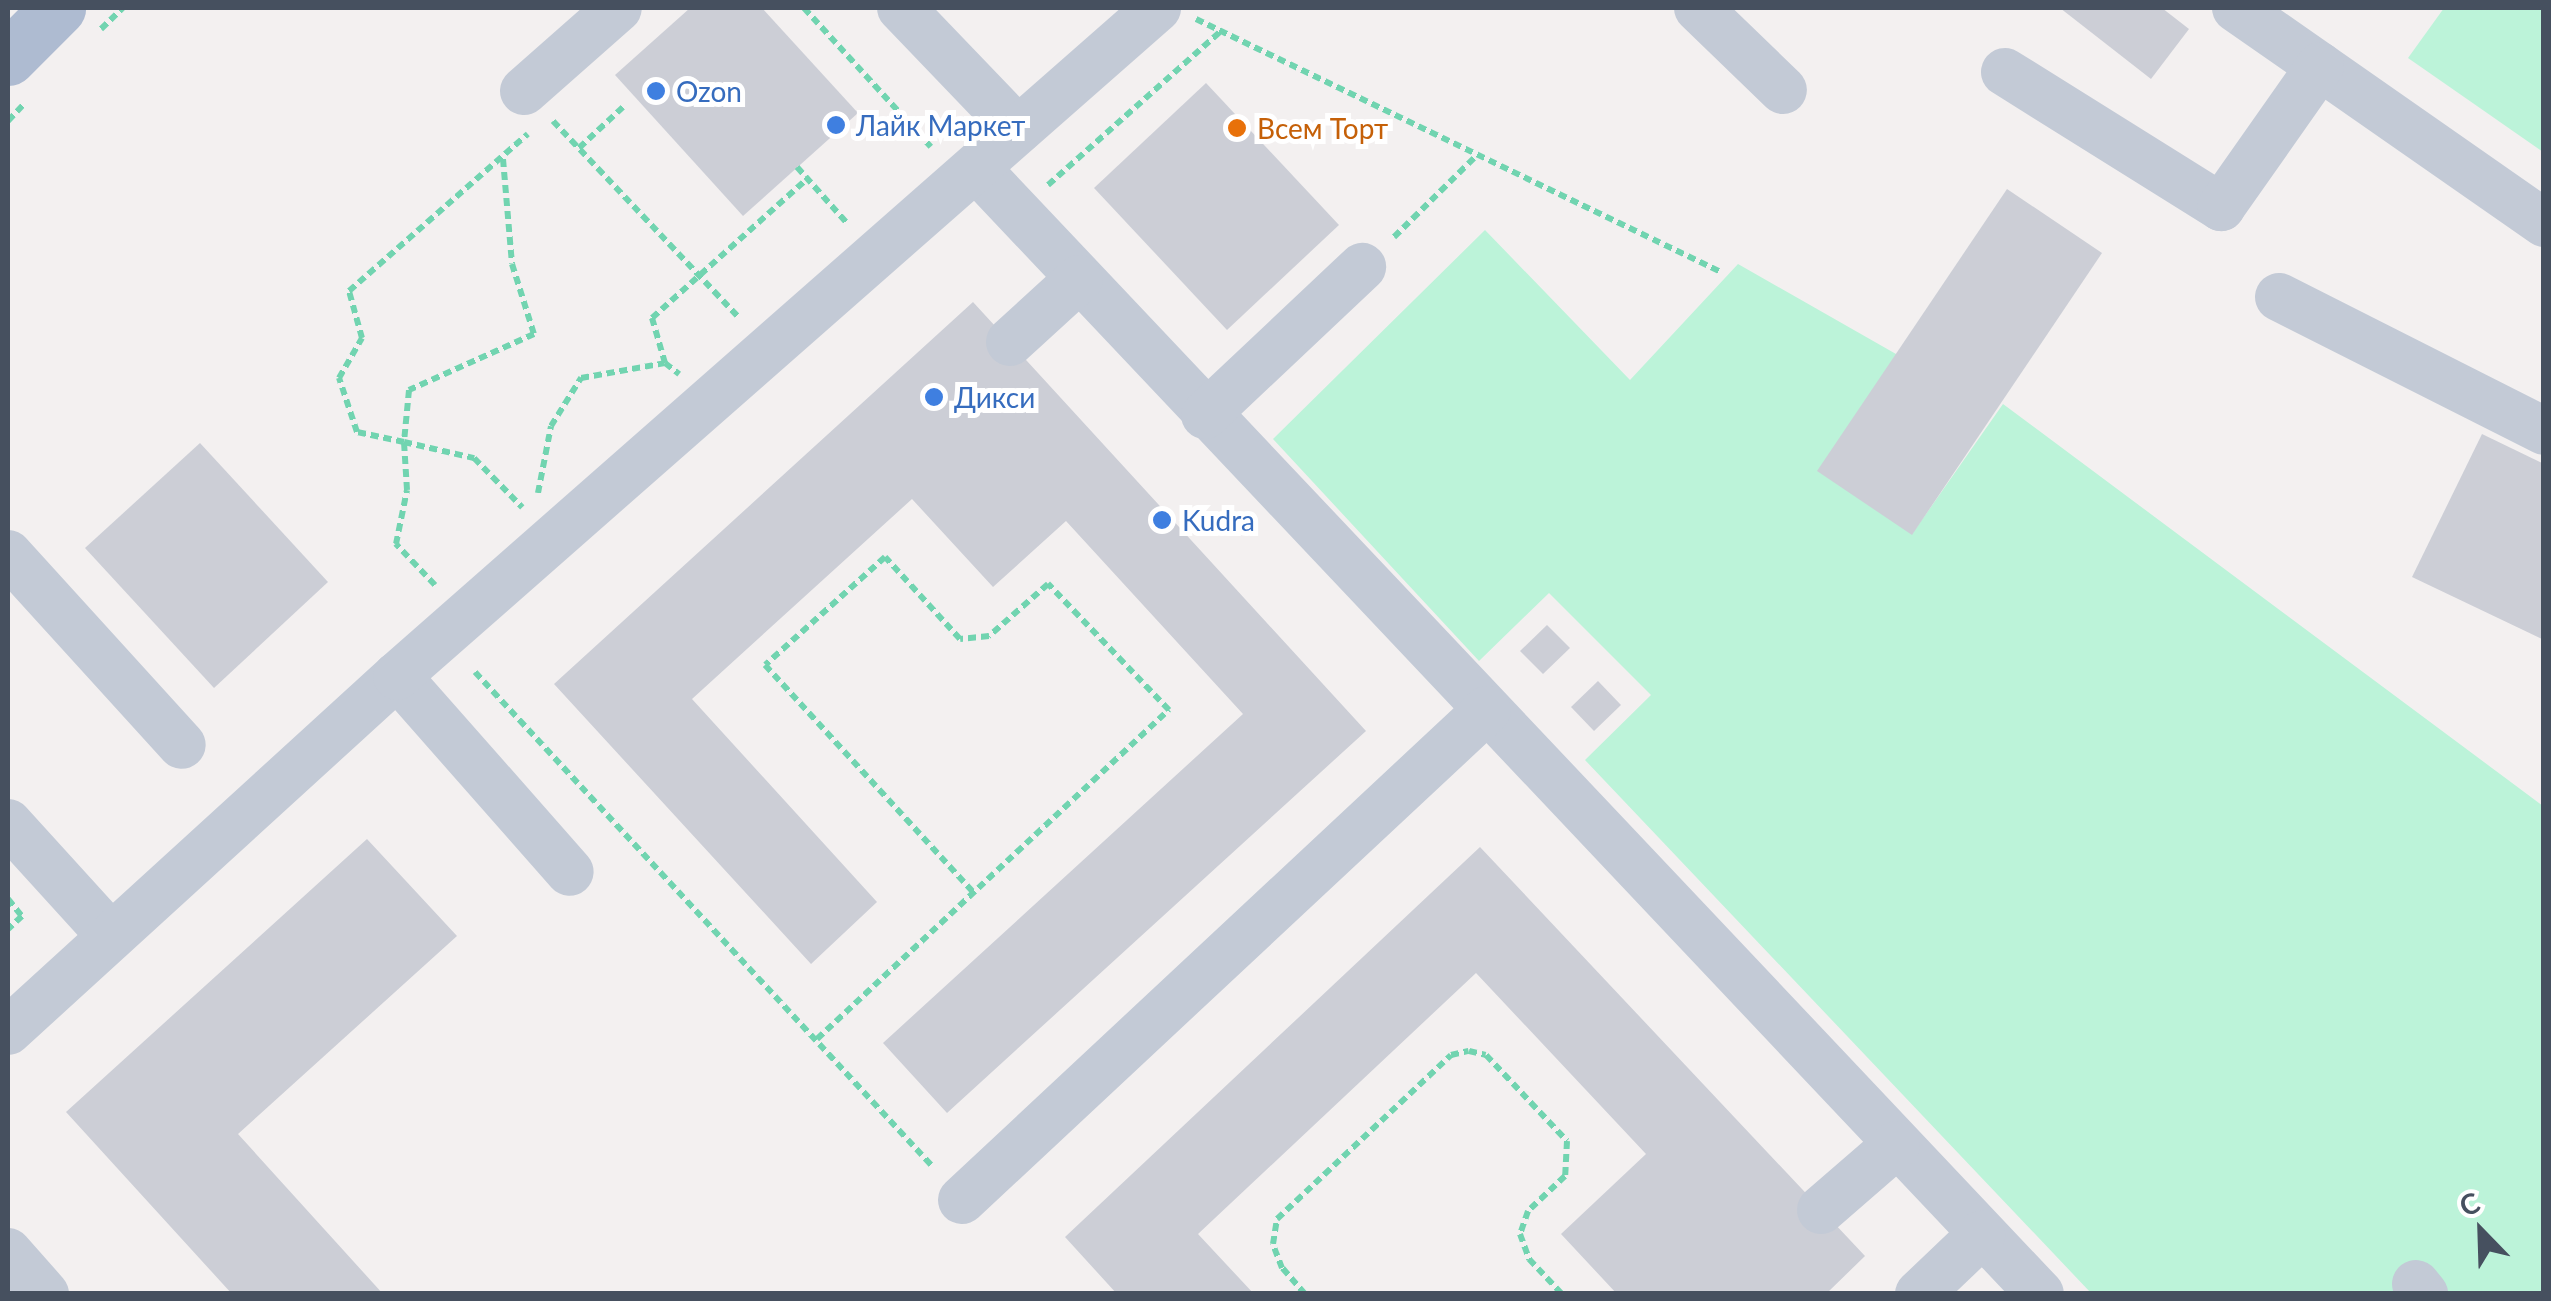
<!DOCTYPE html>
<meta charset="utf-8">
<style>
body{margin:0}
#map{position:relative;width:2551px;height:1301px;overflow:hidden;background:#f3f0f0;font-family:Lato,sans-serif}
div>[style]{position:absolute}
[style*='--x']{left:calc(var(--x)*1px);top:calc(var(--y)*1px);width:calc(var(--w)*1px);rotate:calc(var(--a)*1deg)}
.green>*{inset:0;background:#bcf3d9}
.building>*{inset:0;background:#ccced6}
.path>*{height:6px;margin-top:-3px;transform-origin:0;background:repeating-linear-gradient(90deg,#71d4b0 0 8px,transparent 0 13px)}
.minor>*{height:48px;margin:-24px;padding:0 24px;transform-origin:24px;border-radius:24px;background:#c3cad6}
.major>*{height:55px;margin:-27.5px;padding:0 27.5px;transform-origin:27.5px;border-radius:27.5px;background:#aebbd1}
.dots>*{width:28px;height:28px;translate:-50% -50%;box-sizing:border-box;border:5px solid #fff;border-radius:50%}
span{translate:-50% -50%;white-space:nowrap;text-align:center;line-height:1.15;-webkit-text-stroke:10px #fff;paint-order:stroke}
.shop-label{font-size:28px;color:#366cbe}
.left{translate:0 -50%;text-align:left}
.food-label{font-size:28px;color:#c56008}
.frame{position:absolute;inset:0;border:10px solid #46505f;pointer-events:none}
.north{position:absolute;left:2431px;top:1181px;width:100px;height:100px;-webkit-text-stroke:8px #fff;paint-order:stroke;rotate:337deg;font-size:28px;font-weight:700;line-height:40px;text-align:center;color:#46505f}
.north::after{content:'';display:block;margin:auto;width:35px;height:45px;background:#46505f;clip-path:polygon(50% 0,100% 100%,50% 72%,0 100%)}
</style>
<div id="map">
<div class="green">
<div style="clip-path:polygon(2444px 8px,2543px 8px,2543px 152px,2408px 58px)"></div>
<div style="clip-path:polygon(1485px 230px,1630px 380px,1738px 264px,1896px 354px,1912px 534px,2003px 404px,2543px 806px,2543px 1293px,2091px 1293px,1585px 760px,1651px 695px,1549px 593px,1479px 661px,1273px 439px)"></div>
</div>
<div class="building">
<div style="clip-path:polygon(690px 8px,762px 8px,858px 113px,743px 216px,615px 75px)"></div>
<div style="clip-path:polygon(2060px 8px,2162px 8px,2189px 29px,2151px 79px)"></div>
<div style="clip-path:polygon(1206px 83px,1339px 225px,1227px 330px,1094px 188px)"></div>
<div style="clip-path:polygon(2007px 189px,2102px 253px,1912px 535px,1817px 471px)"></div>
<div style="clip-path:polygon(973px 302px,1366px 731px,947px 1113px,883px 1043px,1243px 714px,1066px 521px,993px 587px,912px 499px,692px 699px,877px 902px,811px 964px,554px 684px)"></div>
<div style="clip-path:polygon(2482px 434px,2544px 464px,2544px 640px,2412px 577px)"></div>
<div style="clip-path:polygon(200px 443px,328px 582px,214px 688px,85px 548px)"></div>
<div style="clip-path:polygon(1547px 625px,1570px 648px,1543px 674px,1520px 651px)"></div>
<div style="clip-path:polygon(1598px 681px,1621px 705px,1594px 731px,1571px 707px)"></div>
<div style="clip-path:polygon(367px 839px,457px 936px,238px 1134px,383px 1294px,232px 1294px,66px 1112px)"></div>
<div style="clip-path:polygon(1480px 847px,1865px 1256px,1826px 1294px,1617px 1294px,1561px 1234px,1646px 1154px,1476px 973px,1198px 1234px,1254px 1294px,1117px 1294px,1065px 1237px)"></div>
</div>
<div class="path">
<div style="--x:804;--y:8;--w:188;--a:47.6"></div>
<div style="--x:1196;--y:19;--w:583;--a:25.73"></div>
<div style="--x:101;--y:29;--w:30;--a:-44"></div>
<div style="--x:8;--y:121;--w:23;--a:-47"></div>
<div style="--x:553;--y:121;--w:272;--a:46.6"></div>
<div style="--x:579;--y:148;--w:60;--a:-43"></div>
<div style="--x:503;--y:159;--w:105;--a:85.1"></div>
<div style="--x:512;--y:264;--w:73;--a:72.6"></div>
<div style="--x:534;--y:334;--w:137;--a:155.9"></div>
<div style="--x:409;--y:390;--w:52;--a:95.5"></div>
<div style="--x:404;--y:442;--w:72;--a:12.9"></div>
<div style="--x:474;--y:458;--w:69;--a:45.6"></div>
<div style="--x:797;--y:167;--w:74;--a:48.3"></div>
<div style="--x:1048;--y:185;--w:232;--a:-41.7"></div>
<div style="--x:1394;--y:237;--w:114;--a:-44.6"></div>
<div style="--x:665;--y:363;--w:47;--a:-106.1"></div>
<div style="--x:652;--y:318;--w:210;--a:-41.9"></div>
<div style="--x:538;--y:493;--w:68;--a:-79"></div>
<div style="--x:551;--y:426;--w:57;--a:-58"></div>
<div style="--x:581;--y:378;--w:85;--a:-10.1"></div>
<div style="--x:665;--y:363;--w:18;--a:38"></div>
<div style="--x:435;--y:585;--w:57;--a:-133.6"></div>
<div style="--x:396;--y:544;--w:55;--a:-78.5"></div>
<div style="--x:407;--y:490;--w:48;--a:-93.6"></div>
<div style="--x:404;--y:442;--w:48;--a:-168"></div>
<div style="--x:357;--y:432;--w:57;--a:-108.4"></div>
<div style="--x:339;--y:378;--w:46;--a:-60.1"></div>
<div style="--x:362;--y:338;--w:49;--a:-105.5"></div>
<div style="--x:349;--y:291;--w:238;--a:-41.3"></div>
<div style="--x:475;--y:672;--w:674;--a:47.22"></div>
<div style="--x:8;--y:899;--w:22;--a:51"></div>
<div style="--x:22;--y:916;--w:19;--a:137"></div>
<div style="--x:817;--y:1039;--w:482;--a:-43.1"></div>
<div style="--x:1169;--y:710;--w:175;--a:-133.8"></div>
<div style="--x:1048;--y:584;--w:79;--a:138.6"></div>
<div style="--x:989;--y:636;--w:29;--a:174"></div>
<div style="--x:960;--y:639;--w:111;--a:-132.4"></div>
<div style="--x:885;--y:557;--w:161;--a:138"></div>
<div style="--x:765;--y:665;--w:308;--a:47.5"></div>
<div style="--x:1305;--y:1294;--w:35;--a:-131"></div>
<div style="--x:1282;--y:1268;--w:26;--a:-111"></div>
<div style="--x:1273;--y:1244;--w:25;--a:-81"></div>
<div style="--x:1277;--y:1219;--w:239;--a:-43.3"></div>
<div style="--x:1451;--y:1055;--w:18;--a:-13"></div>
<div style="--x:1469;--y:1051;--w:17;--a:13"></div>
<div style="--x:1486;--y:1055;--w:118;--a:46.7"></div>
<div style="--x:1567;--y:1141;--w:35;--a:93"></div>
<div style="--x:1565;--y:1176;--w:51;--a:136.6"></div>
<div style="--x:1528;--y:1211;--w:24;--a:109"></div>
<div style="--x:1520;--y:1234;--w:27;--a:70"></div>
<div style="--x:1529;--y:1259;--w:48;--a:46.7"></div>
</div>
<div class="minor">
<div style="--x:901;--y:8;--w:169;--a:46.2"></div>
<div style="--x:1698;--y:8;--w:118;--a:44"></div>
<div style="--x:2236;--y:8;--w:376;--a:34.9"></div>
<div style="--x:2005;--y:72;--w:255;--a:32"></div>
<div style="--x:2221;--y:207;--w:172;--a:-54.9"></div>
<div style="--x:524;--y:91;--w:125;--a:-41.4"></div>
<div style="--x:976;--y:168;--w:1549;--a:46.62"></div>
<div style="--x:2279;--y:297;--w:297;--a:26.8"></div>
<div style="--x:1010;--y:342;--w:93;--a:-42.4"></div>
<div style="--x:1205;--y:415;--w:216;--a:-43.3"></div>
<div style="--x:8;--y:554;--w:258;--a:47.7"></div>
<div style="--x:397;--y:676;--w:261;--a:48.6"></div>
<div style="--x:8;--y:823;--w:153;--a:47.7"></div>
<div style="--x:8;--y:1031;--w:527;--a:-42.38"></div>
<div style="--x:397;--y:676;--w:1012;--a:-41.31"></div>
<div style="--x:962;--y:1200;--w:718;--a:-43.03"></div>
<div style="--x:1821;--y:1210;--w:99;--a:-40.9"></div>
<div style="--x:8;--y:1252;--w:56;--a:48.6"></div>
<div style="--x:2416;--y:1284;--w:13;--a:51"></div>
<div style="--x:1919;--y:1294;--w:86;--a:-43.6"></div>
</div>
<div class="major">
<div style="--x:8;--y:58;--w:71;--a:-45"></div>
</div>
<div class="dots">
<div style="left:656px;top:91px;background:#3f7fe0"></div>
<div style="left:836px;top:125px;background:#3f7fe0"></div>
<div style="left:1237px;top:128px;background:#e8710a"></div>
<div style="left:934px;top:397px;background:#3f7fe0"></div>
<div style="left:1162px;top:520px;background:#3f7fe0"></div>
</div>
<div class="shop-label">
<span class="left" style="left:676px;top:91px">Ozon</span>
<span class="left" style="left:856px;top:125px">Лайк Маркет</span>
<span class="left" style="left:954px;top:397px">Дикси</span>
<span class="left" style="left:1182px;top:520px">Kudra</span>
</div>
<div class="food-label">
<span class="left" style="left:1257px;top:128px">Всем Торт</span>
</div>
<div class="frame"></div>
<div class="north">С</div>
</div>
